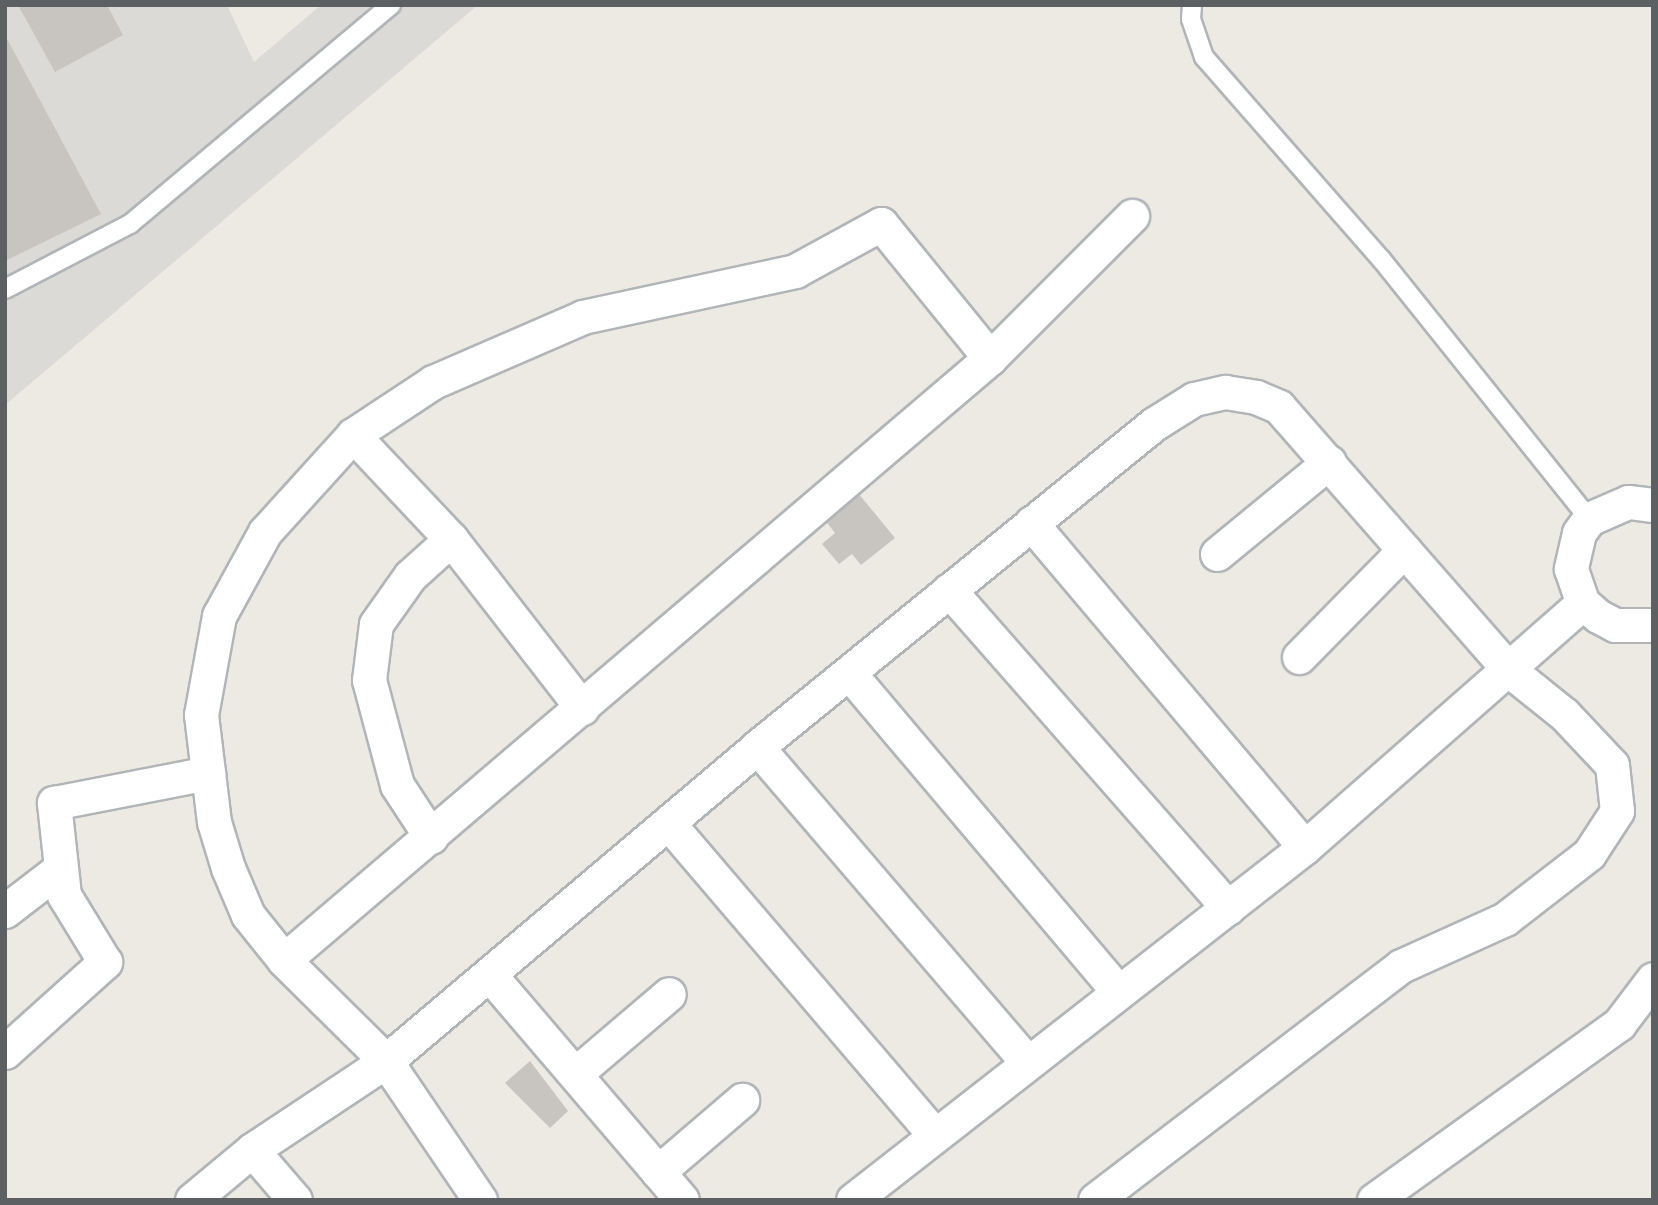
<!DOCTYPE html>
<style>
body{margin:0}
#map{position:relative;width:1658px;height:1205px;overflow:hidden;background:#edeae4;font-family:"Space Grotesk",sans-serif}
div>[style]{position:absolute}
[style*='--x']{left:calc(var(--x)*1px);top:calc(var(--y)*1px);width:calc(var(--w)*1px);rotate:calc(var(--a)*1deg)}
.industrial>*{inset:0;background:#dcdad6}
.building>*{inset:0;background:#c8c5c1}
.roads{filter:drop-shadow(2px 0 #b1b5b8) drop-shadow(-2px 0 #b1b5b8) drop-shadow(0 2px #b1b5b8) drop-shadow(0 -2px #b1b5b8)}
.service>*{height:18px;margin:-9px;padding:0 9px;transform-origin:9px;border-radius:9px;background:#fff}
.minor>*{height:33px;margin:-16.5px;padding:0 16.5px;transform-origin:16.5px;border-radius:16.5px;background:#fff}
span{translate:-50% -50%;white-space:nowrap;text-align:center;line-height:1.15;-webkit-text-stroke:7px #fff;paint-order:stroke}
.frame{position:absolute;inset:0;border:7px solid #5c6063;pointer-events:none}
</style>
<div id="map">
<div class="industrial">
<div style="clip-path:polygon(5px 5px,227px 5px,254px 62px,321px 5px,478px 5px,5px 405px)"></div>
</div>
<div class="building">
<div style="clip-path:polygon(18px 5px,107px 5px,123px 35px,55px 72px)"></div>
<div style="clip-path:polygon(5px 35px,101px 214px,5px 261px)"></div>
<div style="clip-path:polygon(858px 493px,895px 538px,861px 565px,852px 554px,839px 564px,822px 544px,835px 533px,825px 520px)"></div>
<div style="clip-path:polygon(530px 1061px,568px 1111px,550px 1128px,505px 1083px)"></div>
</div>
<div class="roads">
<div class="service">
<div style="--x:1192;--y:5;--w:14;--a:94"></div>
<div style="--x:1191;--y:19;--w:40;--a:71.1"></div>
<div style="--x:1204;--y:57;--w:269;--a:48.8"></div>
<div style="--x:1381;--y:259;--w:333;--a:51.3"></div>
<div style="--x:5;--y:289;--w:141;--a:-27.5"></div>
<div style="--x:130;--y:224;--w:341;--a:-40"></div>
</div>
<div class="minor">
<div style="--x:353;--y:435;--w:143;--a:46.7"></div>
<div style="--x:451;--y:539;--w:214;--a:52.2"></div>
<div style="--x:1653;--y:505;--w:25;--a:-173"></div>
<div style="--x:1628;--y:502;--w:43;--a:156.4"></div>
<div style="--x:1589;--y:519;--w:17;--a:126"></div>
<div style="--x:1579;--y:533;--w:37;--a:103"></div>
<div style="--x:1571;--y:569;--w:36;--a:71"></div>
<div style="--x:1583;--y:603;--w:20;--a:41"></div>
<div style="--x:1598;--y:616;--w:19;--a:28"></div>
<div style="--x:1615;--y:625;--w:38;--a:0"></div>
<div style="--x:1031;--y:523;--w:424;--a:49.8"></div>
<div style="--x:1217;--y:554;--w:145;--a:-39.4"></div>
<div style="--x:949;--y:590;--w:423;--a:48.7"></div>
<div style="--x:1299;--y:657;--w:150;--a:-45.5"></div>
<div style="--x:849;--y:673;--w:417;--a:49.8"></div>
<div style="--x:757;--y:747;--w:416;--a:49.4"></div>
<div style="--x:669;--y:824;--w:409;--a:49.5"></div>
<div style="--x:431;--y:837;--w:62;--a:-123.2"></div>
<div style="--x:397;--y:785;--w:109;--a:-104.9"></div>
<div style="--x:369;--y:680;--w:56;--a:-82.9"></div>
<div style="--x:376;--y:624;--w:59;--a:-54.7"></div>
<div style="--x:410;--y:576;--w:55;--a:-42.1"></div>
<div style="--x:5;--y:911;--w:66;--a:-37.6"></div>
<div style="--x:284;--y:960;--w:928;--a:-40.45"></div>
<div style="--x:990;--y:358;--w:201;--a:-45"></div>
<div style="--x:489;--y:974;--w:297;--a:49.5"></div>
<div style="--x:5;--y:1052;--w:135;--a:-42"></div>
<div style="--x:105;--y:962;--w:79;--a:-121.5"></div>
<div style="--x:64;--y:895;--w:93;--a:-96.2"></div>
<div style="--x:54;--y:803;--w:157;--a:-11"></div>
<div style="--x:575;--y:1074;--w:123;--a:-40.4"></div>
<div style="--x:252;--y:1150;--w:66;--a:49.3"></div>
<div style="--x:658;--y:1172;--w:111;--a:-40.6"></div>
<div style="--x:192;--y:1200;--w:78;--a:-39.8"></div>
<div style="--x:252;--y:1150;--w:161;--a:-33.6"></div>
<div style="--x:386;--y:1061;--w:486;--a:-40.2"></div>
<div style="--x:757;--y:747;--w:512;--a:-39.13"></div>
<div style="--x:1154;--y:424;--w:47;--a:-32"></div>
<div style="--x:1194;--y:399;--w:32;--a:-13"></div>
<div style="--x:1225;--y:392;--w:31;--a:9"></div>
<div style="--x:1256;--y:397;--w:25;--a:23"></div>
<div style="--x:1279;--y:407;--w:349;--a:48.8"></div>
<div style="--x:1509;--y:670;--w:70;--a:38.7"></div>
<div style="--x:1564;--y:714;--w:70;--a:46.7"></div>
<div style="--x:1612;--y:765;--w:46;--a:83.8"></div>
<div style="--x:1617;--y:811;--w:51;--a:123.1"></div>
<div style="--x:1589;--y:854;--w:106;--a:142.3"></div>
<div style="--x:1505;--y:919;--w:114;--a:155.7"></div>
<div style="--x:1401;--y:966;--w:385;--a:142.6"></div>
<div style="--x:480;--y:1200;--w:168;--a:-124.1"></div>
<div style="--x:386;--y:1061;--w:144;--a:-135.3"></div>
<div style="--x:284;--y:960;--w:58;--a:-128.7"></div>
<div style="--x:248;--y:915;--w:51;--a:-113.1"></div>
<div style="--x:228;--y:868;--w:48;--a:-106.9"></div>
<div style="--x:214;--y:822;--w:108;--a:-96.9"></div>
<div style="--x:201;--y:715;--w:101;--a:-79.7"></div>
<div style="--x:219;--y:616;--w:96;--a:-61.3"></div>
<div style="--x:265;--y:532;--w:131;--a:-47.8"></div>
<div style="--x:353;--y:435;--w:96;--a:-33.5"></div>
<div style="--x:433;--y:382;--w:163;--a:-23.4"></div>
<div style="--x:583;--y:317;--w:217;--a:-12.2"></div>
<div style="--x:795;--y:271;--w:98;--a:-28.7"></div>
<div style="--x:881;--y:224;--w:173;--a:50.9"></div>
<div style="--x:853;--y:1200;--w:574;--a:-37.99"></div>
<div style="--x:1305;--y:847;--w:370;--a:-41.3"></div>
<div style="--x:1374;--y:1200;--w:302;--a:-35.7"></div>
<div style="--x:1619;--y:1024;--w:56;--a:-52.9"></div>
</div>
</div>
<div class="frame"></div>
</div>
